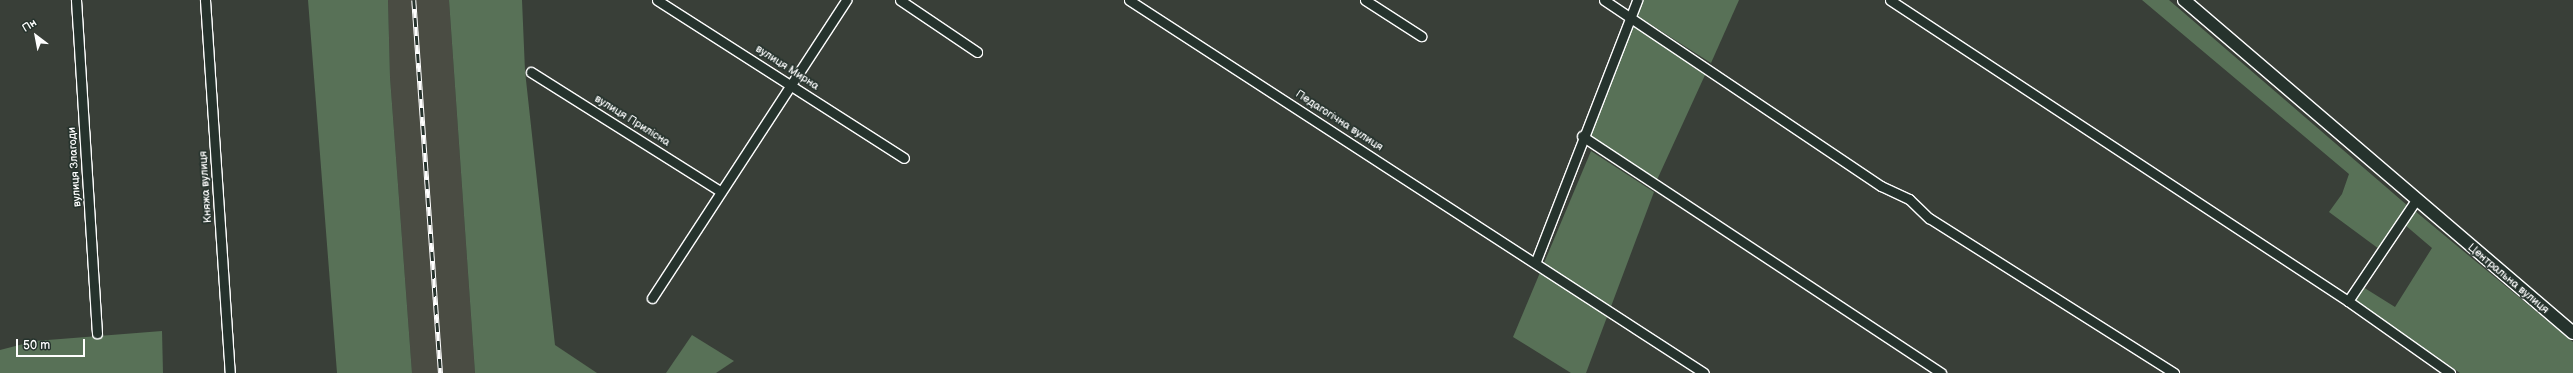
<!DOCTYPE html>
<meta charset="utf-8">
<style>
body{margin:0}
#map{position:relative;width:2573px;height:373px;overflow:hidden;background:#393f38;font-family:"Balsamiq Sans",sans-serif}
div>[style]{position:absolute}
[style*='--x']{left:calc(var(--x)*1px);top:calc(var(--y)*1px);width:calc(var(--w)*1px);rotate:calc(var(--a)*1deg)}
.built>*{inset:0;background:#4a4c43}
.green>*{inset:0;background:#587157}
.roads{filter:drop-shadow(1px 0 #fff) drop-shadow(-1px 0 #fff) drop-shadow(0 1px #fff) drop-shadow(0 -1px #fff)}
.minor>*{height:9px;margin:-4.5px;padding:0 4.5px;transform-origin:4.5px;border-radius:4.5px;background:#26332d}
.tertiary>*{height:12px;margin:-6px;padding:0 6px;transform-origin:6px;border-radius:6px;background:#26332d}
.rail>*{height:4.5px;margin-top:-2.25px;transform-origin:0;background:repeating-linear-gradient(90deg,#26332d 0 9px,#fff 0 18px);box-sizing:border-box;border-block:1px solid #fff}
span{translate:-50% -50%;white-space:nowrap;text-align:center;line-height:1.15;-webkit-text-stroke:3.5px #26332d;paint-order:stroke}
.street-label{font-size:11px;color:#fff}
.north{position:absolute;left:16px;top:16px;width:40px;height:40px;-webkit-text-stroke:3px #26332d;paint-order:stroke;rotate:328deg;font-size:11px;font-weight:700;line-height:16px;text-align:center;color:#fff}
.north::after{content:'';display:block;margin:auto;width:14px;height:18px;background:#fff;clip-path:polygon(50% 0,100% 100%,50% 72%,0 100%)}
.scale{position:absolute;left:16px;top:339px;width:69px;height:18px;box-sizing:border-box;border:2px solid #fff;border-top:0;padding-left:5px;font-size:12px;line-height:14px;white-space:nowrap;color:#fff;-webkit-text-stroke:3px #26332d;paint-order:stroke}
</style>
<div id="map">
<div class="built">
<div style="clip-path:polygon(388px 0,449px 0,475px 373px,412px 373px,390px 77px)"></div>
</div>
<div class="green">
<div style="clip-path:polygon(308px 0,388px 0,390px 77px,412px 373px,337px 373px)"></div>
<div style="clip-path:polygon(449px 0,522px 0,525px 71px,555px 345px,597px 373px,475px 373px)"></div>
<div style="clip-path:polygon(1643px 0,1739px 0,1711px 63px,1636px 15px)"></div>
<div style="clip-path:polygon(2142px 0,2169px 0,2408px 206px,2379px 249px,2329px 212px,2342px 194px,2349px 174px)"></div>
<div style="clip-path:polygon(1633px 24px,1705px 75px,1656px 182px,1586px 134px)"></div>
<div style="clip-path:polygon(1591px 151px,1654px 192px,1586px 373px,1571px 373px,1513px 337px)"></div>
<div style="clip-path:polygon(2415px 211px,2573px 342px,2573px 373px,2460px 373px,2355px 300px,2363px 287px,2395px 307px,2432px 248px,2405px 225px)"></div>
<div style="clip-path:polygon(162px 331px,163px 373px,0 373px,0 350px,35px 341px)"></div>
<div style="clip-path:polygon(692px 335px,734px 361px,716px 373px,666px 373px)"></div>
</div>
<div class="roads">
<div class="minor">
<div style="--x:76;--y:0;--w:334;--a:86.4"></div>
<div style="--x:205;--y:0;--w:374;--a:86.2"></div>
<div style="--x:657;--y:0;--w:293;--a:32.6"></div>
<div style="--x:900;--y:0;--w:93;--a:34"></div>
<div style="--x:1129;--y:0;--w:685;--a:32.97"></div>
<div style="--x:1365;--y:0;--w:67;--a:32.7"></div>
<div style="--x:1604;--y:0;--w:334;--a:33.9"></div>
<div style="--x:1881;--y:186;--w:31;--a:25"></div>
<div style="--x:1909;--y:199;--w:28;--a:44"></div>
<div style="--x:1929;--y:218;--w:290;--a:32.3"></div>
<div style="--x:1890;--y:0;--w:548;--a:33.31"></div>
<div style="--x:2348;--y:301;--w:122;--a:-56"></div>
<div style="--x:531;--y:72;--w:223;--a:32.2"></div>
<div style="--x:1582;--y:136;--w:430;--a:33.4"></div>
<div style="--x:1536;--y:261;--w:280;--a:-68.8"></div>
<div style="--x:652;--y:298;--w:356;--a:-56.9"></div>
<div style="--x:2348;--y:301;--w:125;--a:35.2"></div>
</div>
<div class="tertiary">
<div style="--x:2184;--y:0;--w:512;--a:40.56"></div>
</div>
</div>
<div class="rail">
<div style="--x:414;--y:0;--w:374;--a:85.9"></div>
</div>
<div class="street-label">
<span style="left:787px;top:68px;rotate:33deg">вулиця Мирна</span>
<span style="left:632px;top:121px;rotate:32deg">вулиця Прилісна</span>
<span style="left:1339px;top:121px;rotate:33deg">Педагогічна вулиця</span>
<span style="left:75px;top:167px;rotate:-94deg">вулиця Злагоди</span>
<span style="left:206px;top:187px;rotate:-94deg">Княжа вулиця</span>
<span style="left:2508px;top:279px;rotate:40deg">Центральна вулиця</span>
</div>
<div class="north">Пн</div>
<div class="scale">50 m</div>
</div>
